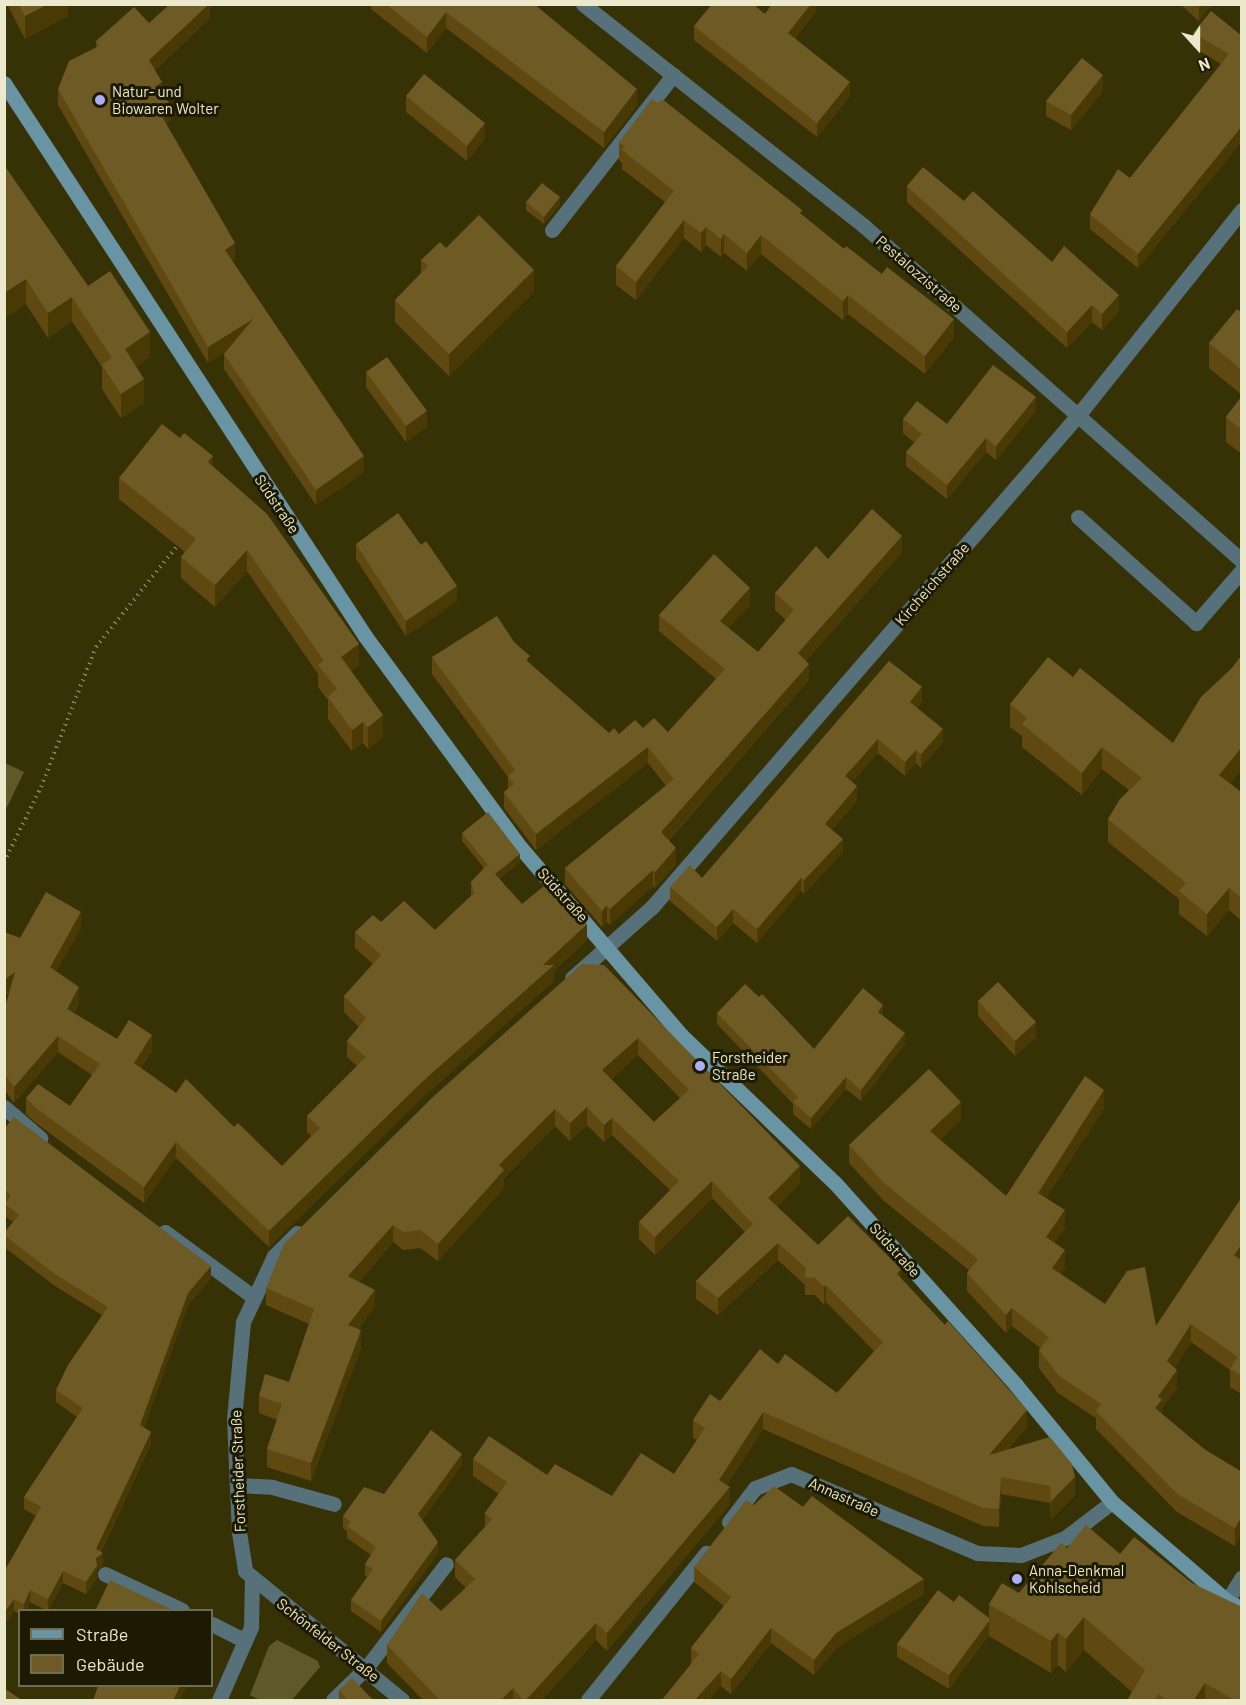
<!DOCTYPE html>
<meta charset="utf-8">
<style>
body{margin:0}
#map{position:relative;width:1246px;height:1705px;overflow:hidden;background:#373206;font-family:Barlow,sans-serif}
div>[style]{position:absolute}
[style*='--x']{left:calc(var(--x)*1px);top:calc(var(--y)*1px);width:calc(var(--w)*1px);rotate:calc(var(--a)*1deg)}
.green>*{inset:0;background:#5f592a}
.path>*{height:4px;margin-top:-2px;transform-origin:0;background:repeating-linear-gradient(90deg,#837f59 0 1.5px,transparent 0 6px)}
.lane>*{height:15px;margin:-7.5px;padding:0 7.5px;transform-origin:7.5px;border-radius:7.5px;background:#56717a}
.street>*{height:15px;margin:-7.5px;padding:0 7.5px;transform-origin:7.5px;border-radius:7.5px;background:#56717a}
.secondary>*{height:15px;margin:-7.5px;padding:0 7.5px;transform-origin:7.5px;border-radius:7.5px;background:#6994a3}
.wall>*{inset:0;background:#604911}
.shaded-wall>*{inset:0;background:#493904}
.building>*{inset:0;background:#6e5a25}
.dots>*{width:16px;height:16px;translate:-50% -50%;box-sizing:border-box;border:3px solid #1d1a04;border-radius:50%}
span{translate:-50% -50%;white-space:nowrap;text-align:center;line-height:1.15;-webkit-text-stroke:6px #1d1a04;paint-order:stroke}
.poi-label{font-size:15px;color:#ebe8cc}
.left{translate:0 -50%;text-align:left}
.street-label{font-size:15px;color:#ebe8cc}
.frame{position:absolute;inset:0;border:6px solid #ebe8cc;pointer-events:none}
.legend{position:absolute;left:18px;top:1609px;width:195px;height:78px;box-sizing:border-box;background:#1d1a04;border:2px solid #6f6c54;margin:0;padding:8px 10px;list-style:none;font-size:18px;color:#ebe8cc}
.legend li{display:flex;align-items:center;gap:12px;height:30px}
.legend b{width:30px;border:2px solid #6f6c54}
.north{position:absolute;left:1168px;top:18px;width:60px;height:60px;-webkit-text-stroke:4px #1d1a04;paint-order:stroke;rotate:159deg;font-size:16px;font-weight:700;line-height:24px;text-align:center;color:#ebe8cc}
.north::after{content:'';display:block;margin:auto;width:21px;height:27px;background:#ebe8cc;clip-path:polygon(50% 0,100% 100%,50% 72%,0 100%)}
</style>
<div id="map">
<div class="green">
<div style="clip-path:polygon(5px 763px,24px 772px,5px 811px)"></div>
<div style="clip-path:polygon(277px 1640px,318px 1661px,320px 1667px,292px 1700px,260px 1700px,250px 1695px,269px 1646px)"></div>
</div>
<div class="path">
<div style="--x:4;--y:862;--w:84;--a:-63.7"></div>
<div style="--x:41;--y:787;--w:150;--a:-68.6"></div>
<div style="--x:96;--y:647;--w:134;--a:-51.3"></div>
</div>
<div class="lane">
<div style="--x:552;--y:230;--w:197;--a:-52"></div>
<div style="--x:1078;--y:517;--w:159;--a:41.9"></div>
<div style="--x:1196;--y:623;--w:70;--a:-49"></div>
<div style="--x:237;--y:1485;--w:35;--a:3"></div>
<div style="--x:272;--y:1487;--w:64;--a:15.3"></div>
</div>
<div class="street">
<div style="--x:583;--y:4;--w:358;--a:38.3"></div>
<div style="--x:864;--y:226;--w:505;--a:41.55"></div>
<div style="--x:572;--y:978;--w:107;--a:-41.6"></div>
<div style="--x:652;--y:907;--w:652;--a:-49.1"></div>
<div style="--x:1079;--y:414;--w:261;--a:-51.4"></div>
<div style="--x:4;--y:1107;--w:48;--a:40.7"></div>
<div style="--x:165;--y:1232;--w:108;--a:36.3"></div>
<div style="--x:297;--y:1233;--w:33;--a:135"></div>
<div style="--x:274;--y:1256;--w:73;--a:115.2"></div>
<div style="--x:243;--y:1322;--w:97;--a:95.3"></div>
<div style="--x:234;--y:1419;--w:113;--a:87.5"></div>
<div style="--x:239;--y:1532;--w:39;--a:81"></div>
<div style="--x:245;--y:1571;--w:203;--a:39.4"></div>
<div style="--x:729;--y:1522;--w:43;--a:-52.6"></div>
<div style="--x:755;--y:1488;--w:39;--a:-21"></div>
<div style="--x:791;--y:1474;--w:202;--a:23"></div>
<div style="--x:977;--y:1553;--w:44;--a:2.6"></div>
<div style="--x:1021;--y:1555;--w:47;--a:-21.1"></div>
<div style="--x:1065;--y:1538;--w:59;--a:-37.5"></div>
<div style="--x:105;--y:1574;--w:85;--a:25.1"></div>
<div style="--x:1227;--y:1601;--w:28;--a:-58"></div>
<div style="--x:212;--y:1624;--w:37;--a:27"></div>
<div style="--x:219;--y:1700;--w:80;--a:-66.3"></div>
<div style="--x:251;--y:1627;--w:47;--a:-88.8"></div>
<div style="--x:333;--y:1700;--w:46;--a:-44.1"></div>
<div style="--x:366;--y:1668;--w:131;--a:-52.4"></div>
<div style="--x:588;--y:1700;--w:189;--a:-51.2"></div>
</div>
<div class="secondary">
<div style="--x:4;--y:83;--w:660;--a:56.86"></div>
<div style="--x:365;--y:636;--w:262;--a:53.7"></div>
<div style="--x:520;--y:847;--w:248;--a:49.4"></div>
<div style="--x:681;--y:1035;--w:214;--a:43.9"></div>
<div style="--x:835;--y:1183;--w:271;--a:48.1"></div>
<div style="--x:1016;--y:1385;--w:151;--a:50.6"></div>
<div style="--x:1112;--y:1502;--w:152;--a:40.7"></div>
<div style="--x:1227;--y:1601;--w:17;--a:28"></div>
</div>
<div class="wall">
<div style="clip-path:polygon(7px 4px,68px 4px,68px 16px,25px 39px)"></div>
<div style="clip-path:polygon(210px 4px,210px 18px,155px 70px,162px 95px,171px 120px,166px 124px,235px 259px,232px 261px,364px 472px,316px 505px,224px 369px,224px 354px,226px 351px,208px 363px,58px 105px,58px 89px,96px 47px,96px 41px)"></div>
<div style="clip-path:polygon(371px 4px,534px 4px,637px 105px,604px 148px,446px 28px,427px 53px,371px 9px)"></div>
<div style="clip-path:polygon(816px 4px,816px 11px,795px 38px,850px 96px,817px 137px,694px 40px,694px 26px)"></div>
<div style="clip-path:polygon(1180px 4px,1212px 4px,1199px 21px)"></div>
<div style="clip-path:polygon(1193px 33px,1242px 36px,1242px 141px,1138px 268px,1090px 229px,1090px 214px,1130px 178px,1221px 64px,1193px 47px)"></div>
<div style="clip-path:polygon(1103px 91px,1071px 130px,1046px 116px,1046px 101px)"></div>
<div style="clip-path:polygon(406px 96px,485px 138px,467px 161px,406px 112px)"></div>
<div style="clip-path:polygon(619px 142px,802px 215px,954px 337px,925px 374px,848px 314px,843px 320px,761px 254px,747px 271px,724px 253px,721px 257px,706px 245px,701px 252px,684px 238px,636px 300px,616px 285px,616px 266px,665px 202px,622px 169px,622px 163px,619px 160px)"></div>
<div style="clip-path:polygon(4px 165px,88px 286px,150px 357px,136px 366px,144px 403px,121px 418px,102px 389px,102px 367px,72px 321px,48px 338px,26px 304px,4px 318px)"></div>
<div style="clip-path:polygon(907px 186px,964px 201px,1052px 262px,1119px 311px,1102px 330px,1092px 322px,1067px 348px,907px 202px)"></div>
<div style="clip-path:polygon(526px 202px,560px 204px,544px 224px,526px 210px)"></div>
<div style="clip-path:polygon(446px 248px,534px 292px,449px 376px,395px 322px,395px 300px,421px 273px,421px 260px)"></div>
<div style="clip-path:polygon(1242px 313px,1242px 395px,1209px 368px,1209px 343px)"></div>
<div style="clip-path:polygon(366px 372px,427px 427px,406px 442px,366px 387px)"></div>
<div style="clip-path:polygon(1242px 396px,1242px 454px,1226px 442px,1226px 417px)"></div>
<div style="clip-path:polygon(1036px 411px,996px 460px,986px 452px,947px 499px,906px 466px,906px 452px,915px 443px,903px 433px,903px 419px,947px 424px)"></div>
<div style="clip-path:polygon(213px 467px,359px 665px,351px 671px,383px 737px,368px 749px,363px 743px,352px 751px,328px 719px,328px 700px,318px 687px,318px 674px,247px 571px,215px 607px,181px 578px,181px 557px,185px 552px,119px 499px,119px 478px)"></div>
<div style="clip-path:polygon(356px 544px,457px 601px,406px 636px,356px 559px)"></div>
<div style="clip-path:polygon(902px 552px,806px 661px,809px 680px,669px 840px,676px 864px,655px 888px,653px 886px,610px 925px,607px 922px,602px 927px,565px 884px,565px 868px,666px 786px,648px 763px,536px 850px,504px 808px,504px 792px,508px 789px,508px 777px,432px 674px,432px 657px,514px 642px,530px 664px,609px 733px,619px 734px,643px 728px,668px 732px,716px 679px,659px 631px,659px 615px,750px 605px,728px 628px,758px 652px,786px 620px,775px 610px,775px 593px,828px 559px)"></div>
<div style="clip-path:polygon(1242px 655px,1242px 769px,1230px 783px,1242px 793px,1242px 921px,1229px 910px,1207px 936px,1179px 914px,1179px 899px,1108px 842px,1108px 819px,1129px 790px,1102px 769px,1082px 795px,1022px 747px,1022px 736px,1010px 727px,1010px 704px,1073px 677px,1173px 743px)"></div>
<div style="clip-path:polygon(922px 701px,917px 708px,943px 742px,921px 768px,916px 763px,905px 776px,878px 753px,852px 782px,857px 800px,832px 830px,843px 852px,804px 894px,801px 891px,757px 943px,733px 923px,717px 941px,670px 901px,670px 887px,702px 878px)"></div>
<div style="clip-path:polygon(462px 833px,520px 862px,499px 879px,522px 904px,587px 940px,554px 971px,554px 981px,422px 1098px,269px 1247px,176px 1158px,144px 1203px,36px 1123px,26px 1114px,26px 1098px,70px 1106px,92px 1075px,58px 1052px,14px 1103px,4px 1089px,4px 1011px,10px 992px,4px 996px,4px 932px,20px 938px,81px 928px,56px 971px,79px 1003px,74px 1013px,117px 1039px,152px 1051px,141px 1068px,176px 1093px,234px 1127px,282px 1166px,311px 1136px,307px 1132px,307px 1116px,357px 1066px,347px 1057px,347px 1041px,359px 1027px,344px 1012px,344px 996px,373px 964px,355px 948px,355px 932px,381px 922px,435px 930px,471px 896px,471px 882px,484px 868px,462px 841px)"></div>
<div style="clip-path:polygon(evenodd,582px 964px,800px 1183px,777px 1207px,818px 1245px,901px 1278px,1027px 1427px,1008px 1449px,1075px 1495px,1051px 1519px,1050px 1503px,1001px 1494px,999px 1527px,983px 1526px,763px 1429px,727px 1485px,730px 1504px,607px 1651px,596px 1640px,541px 1701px,424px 1701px,387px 1663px,387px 1645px,441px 1611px,466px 1588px,455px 1577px,455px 1560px,485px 1527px,485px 1513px,499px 1494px,473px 1476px,473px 1459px,547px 1475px,612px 1496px,674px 1474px,697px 1440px,693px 1438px,693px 1420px,720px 1401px,778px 1364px,837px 1393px,874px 1351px,826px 1302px,824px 1305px,815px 1295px,805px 1295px,805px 1285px,778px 1260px,718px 1315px,696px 1299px,696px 1281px,745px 1232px,712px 1198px,655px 1255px,639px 1239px,639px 1222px,670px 1190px,612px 1135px,604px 1142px,587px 1125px,570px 1141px,555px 1126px,504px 1178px,504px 1188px,438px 1261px,420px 1248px,403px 1250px,393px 1242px,359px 1282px,375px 1307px,358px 1329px,361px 1348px,311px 1481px,267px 1467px,267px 1449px,277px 1420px,259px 1413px,259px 1396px,289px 1382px,309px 1324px,266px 1305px,266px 1288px,582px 964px,638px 1055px,680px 1098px,654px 1122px,611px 1079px,638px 1055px)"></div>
<div style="clip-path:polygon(978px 1001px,1036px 1037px,1015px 1056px,978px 1016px)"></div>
<div style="clip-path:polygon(717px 1013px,814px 1049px,883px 1016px,905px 1044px,861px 1101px,846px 1089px,811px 1129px,793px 1114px,793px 1104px,717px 1024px)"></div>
<div style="clip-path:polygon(1104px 1108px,1046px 1198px,1065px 1228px,1054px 1243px,1065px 1268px,1061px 1274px,1105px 1304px,1156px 1326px,1242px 1197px,1242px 1394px,1230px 1387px,1230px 1370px,1191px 1342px,1175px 1367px,1177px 1388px,1162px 1408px,1162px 1414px,1204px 1449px,1242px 1472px,1242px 1534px,1235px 1546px,1177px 1512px,1096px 1429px,1096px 1418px,1058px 1393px,1039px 1368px,1039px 1350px,1040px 1348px,1012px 1326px,1006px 1333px,967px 1291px,967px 1273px,969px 1270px,884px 1201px,849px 1163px,849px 1145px,961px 1120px,940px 1140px,1006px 1196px)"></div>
<div style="clip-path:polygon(4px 1129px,211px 1278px,188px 1305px,144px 1427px,151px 1444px,101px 1552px,103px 1565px,97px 1570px,97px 1578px,86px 1594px,63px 1583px,48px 1611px,30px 1602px,26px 1611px,20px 1611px,20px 1614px,14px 1611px,4px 1625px,4px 1572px,36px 1516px,24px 1509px,24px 1497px,77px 1417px,56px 1402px,56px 1390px,102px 1315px,55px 1286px,4px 1247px,4px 1233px,13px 1222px,5px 1216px,5px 1204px,6px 1202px,4px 1201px)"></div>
<div style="clip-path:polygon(462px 1465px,422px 1520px,438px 1553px,381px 1632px,351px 1611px,351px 1600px,367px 1577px,365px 1575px,365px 1564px,371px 1555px,347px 1538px,347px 1531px,343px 1528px,343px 1516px,384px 1494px)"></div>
<div style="clip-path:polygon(754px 1505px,924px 1594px,836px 1648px,814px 1675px,771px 1643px,731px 1694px,691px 1663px,691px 1648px,724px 1606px,694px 1582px,694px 1567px)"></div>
<div style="clip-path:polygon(1061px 1543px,1242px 1701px,1127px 1701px,1132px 1692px,1084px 1650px,1066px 1672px,1058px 1665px,1051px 1673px,989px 1636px,989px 1635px,949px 1689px,897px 1657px,897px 1644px,989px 1618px,989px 1604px,1019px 1593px)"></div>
<div style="clip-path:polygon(339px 1690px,374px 1701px,339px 1701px)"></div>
</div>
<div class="shaded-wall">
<div style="clip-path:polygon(48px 4px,68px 4px,68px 16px,25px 39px,25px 16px)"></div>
<div style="clip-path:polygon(209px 4px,210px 4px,210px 18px,149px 75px,149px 60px)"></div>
<div style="clip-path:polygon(811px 4px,816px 4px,816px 11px,788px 47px,788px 33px)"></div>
<div style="clip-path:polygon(1199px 4px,1212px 4px,1199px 21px)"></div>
<div style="clip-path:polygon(446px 12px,446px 28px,427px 53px,427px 37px)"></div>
<div style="clip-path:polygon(1103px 75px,1103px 91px,1071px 130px,1071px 115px)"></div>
<div style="clip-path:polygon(162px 82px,162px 98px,155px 87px)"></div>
<div style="clip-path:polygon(850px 82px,850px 96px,817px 137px,817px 123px)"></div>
<div style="clip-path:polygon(637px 89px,637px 105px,604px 148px,604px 132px)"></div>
<div style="clip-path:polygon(171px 105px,171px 120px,160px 129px,160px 113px)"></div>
<div style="clip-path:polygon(485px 123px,485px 138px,467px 161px,467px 146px)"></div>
<div style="clip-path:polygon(1242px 126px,1242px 141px,1138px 268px,1138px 254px)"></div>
<div style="clip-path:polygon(560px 197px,560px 204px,544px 224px,544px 217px)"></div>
<div style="clip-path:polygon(684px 220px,684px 238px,636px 300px,636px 282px)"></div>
<div style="clip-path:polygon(706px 227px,706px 245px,701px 252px,701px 233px)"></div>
<div style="clip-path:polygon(724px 234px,724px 253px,721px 257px,721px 239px)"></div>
<div style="clip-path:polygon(761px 235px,761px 254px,747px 271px,747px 253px)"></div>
<div style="clip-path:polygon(235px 243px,235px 259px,225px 266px,225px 250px)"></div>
<div style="clip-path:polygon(534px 270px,534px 292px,449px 376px,449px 354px)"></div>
<div style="clip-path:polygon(26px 279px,26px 304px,4px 318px,4px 293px)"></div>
<div style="clip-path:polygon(848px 295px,848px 314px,843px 320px,843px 301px)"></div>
<div style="clip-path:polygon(1119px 295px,1119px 311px,1102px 330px,1102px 314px)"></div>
<div style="clip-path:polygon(72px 297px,72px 321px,48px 338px,48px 313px)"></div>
<div style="clip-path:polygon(1092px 305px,1092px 322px,1067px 348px,1067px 332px)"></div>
<div style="clip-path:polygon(253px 319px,253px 334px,208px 363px,208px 347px)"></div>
<div style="clip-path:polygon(954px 319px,954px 337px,925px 374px,925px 356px)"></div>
<div style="clip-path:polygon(150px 332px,150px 357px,125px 374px,125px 349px)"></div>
<div style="clip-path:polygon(144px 379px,144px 403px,121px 418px,121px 394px)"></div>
<div style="clip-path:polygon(1036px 397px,1036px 411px,996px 460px,996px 446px)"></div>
<div style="clip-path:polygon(427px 411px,427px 427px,406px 442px,406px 426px)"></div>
<div style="clip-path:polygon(986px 438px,986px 452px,947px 499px,947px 485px)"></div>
<div style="clip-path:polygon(213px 456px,213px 477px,208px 462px)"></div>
<div style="clip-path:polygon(364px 456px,364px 472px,316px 505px,316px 490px)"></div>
<div style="clip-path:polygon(902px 536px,902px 552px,798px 670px,798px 653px)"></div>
<div style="clip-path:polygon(247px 550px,247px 571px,215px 607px,215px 585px)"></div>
<div style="clip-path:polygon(457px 586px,457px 601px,406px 636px,406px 621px)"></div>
<div style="clip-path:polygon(750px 588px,750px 605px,720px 638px,720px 621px)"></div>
<div style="clip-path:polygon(359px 644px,359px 665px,341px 678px,341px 657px)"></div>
<div style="clip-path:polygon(809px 664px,809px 680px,661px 848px,661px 832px)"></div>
<div style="clip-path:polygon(922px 687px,922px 701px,910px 716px,910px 702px)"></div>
<div style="clip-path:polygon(383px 715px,383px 737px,368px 749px,368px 727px)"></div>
<div style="clip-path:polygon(363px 722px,363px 743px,352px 751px,352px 730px)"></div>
<div style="clip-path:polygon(943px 729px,943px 742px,921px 768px,921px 754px)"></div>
<div style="clip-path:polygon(878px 739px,878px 753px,845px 790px,845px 776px)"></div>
<div style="clip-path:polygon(648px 747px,648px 763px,536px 850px,536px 834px)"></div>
<div style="clip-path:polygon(1102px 747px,1102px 769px,1082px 795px,1082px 773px)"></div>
<div style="clip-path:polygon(1242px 747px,1242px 769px,1219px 797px,1219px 775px)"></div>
<div style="clip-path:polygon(916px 750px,916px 763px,905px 776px,905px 762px)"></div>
<div style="clip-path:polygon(857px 786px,857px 800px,825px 838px,825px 824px)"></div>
<div style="clip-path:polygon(843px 839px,843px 852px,804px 894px,804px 880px)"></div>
<div style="clip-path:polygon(676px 848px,676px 864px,655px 888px,655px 872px)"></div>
<div style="clip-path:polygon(520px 854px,520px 862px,494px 882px,494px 874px)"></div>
<div style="clip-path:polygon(653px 870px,653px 886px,610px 925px,610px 909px)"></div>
<div style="clip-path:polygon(801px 878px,801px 891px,757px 943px,757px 929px)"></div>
<div style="clip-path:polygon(1229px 888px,1229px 910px,1207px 936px,1207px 914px)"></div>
<div style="clip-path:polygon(607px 905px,607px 922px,602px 927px,602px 911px)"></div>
<div style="clip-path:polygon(733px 909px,733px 923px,717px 941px,717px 927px)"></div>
<div style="clip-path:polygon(81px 912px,81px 928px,50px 983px,50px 967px)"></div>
<div style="clip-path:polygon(587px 924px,587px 940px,554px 971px,554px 981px,422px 1098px,269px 1247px,269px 1231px,422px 1082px,543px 965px)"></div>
<div style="clip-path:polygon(15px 972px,15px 988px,4px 996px,4px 980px)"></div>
<div style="clip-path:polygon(79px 987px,79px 1003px,67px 1025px,67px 1009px)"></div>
<div style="clip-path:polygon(883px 1005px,883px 1016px,878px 1012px)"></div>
<div style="clip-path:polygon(1036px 1022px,1036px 1037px,1015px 1056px,1015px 1041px)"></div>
<div style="clip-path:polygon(905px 1033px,905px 1044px,861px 1101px,861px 1090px)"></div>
<div style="clip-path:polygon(152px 1035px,152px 1051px,134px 1079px,134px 1063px)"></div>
<div style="clip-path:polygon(58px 1036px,58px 1052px,14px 1103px,14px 1087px)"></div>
<div style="clip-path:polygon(638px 1038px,638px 1055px,602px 1088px,602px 1070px)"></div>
<div style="clip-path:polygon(846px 1077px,846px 1089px,811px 1129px,811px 1118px)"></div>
<div style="clip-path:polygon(1104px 1090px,1104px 1108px,1038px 1211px,1038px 1193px)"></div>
<div style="clip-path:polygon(961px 1102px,961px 1120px,930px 1149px,930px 1131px)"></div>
<div style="clip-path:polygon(587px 1107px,587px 1125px,570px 1141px,570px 1123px)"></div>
<div style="clip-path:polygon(555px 1109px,555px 1126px,504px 1178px,504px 1188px,438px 1261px,438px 1244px,499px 1165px)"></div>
<div style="clip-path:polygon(612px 1118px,612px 1135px,604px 1142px,604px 1125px)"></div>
<div style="clip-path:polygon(176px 1142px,176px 1158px,144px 1203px,144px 1187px)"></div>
<div style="clip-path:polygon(800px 1166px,800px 1183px,768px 1216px,768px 1198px)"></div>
<div style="clip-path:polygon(712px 1181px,712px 1198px,655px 1255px,655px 1237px)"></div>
<div style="clip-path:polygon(1065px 1210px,1065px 1228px,1046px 1255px,1046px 1237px)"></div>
<div style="clip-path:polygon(393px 1225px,393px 1242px,348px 1294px,348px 1276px)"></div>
<div style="clip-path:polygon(778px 1243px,778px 1260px,718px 1315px,718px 1298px)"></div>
<div style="clip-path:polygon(1242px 1244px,1242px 1262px,1234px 1255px)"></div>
<div style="clip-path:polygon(1065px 1250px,1065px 1268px,1052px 1286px,1052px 1268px)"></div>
<div style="clip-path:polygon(211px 1266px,211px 1278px,188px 1305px,140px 1437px,140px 1425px,188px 1293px)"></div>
<div style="clip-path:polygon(901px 1269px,901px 1286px,897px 1274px)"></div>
<div style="clip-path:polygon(826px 1285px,826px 1302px,824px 1305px,824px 1287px)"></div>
<div style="clip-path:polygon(375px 1290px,375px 1307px,348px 1343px,348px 1325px)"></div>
<div style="clip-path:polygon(1012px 1308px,1012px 1326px,1006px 1333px,1006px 1315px)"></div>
<div style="clip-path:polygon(1191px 1324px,1191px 1342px,1167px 1379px,1167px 1361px)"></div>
<div style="clip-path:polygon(361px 1330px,361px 1348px,311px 1481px,311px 1463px)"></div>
<div style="clip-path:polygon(1177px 1370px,1177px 1388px,1162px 1408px,1162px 1418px,1155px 1408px,1158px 1396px)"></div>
<div style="clip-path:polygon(1027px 1410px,1027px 1427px,989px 1472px,989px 1455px)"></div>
<div style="clip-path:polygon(763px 1412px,763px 1429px,719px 1498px,719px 1480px)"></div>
<div style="clip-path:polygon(151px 1432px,151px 1444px,98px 1557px,103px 1553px,103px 1565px,97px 1570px,97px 1578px,86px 1594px,86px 1582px,96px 1549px)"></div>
<div style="clip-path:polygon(462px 1454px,462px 1465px,418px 1525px,418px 1514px)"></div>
<div style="clip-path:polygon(1001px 1477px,1001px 1494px,999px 1527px,999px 1509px)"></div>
<div style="clip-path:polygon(1075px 1477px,1075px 1495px,1051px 1519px,1051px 1501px)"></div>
<div style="clip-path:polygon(730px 1487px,730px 1504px,607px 1651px,607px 1633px)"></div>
<div style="clip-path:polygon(1242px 1516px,1242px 1534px,1235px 1546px,1235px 1528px)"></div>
<div style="clip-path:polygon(438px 1542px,438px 1553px,381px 1632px,381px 1621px)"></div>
<div style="clip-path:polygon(63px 1571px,63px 1583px,48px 1611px,48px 1599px)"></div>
<div style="clip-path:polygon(924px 1579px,924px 1594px,836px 1648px,814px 1675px,814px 1660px,836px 1633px)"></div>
<div style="clip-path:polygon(30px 1590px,30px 1602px,26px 1611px,24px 1611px,24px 1604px)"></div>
<div style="clip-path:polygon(14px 1599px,14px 1611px,4px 1625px,4px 1613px)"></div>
<div style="clip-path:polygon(1084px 1617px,1084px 1650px,1066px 1672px,1066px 1639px)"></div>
<div style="clip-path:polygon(989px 1621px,989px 1635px,949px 1689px,949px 1675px)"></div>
<div style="clip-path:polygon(596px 1623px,596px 1640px,541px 1701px,525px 1701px)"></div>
<div style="clip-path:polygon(771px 1628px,771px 1643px,731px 1694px,731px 1679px)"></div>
<div style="clip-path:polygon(1058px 1632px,1058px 1665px,1051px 1673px,1051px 1641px)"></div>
<div style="clip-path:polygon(721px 1671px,721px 1686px,708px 1701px,694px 1701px)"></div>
<div style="clip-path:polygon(1205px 1683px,1205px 1701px,1193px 1701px)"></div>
<div style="clip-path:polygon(180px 1686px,187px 1686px,179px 1701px,173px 1701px)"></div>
<div style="clip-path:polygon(513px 1688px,513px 1701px,500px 1701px)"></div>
</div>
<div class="building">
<div style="clip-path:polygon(19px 4px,48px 4px,25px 16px)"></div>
<div style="clip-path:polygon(170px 4px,209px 4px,149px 60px,162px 82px,155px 87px,171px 105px,160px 113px,235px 243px,225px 250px,364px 456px,316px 490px,224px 354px,253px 319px,208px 347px,58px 89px,69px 61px,99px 46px,96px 41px,134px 7px,149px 23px)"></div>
<div style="clip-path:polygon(386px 4px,534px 4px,637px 89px,604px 132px,446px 12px,427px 37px)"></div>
<div style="clip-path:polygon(712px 4px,753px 4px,765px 14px,772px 4px,811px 4px,788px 33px,850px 82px,817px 123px,694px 26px)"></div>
<div style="clip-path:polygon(1211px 11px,1242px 36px,1242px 126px,1138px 254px,1090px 214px,1118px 169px,1130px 178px,1229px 54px,1193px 33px)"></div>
<div style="clip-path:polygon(1082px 58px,1103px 75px,1071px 115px,1046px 101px)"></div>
<div style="clip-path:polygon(424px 74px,485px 123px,467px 146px,406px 96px)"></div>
<div style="clip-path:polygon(652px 99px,658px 103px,662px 99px,802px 210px,800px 213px,844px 249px,846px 246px,882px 274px,887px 267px,954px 319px,925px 356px,848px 295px,843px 301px,761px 235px,747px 253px,724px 234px,721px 239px,706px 227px,701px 233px,684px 220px,636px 282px,616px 266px,674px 191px,622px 150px,625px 147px,619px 142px)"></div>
<div style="clip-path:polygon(4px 165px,88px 286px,110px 271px,150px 332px,125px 349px,144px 379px,121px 394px,102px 365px,112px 358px,72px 297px,48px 313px,26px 279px,4px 293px)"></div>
<div style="clip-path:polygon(923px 167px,964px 201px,973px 191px,1052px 262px,1064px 246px,1119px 295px,1102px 314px,1092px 305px,1067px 332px,907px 186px)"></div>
<div style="clip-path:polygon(542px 183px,560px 197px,544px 217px,526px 202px)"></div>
<div style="clip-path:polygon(479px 215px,534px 270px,449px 354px,395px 300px,428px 266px,421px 260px,440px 242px,446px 248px)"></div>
<div style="clip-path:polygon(1237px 309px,1242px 313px,1242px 370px,1209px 343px)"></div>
<div style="clip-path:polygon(387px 357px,427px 411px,406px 426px,366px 372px)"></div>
<div style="clip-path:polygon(993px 365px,1036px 397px,996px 446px,986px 438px,947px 485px,906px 452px,922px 434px,903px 419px,917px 401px,947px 424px)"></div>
<div style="clip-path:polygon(1242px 396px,1242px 430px,1226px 417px)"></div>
<div style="clip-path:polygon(162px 424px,180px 438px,184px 433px,213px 456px,208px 462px,267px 514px,359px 644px,341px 657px,383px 715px,368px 727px,363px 722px,352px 730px,328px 697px,337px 689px,318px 665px,324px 661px,247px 550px,215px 585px,181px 557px,196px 539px,119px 478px)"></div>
<div style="clip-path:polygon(872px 509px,902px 536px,798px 653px,809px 664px,661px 832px,676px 848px,655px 872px,653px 870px,610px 909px,607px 905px,602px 911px,565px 868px,674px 779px,648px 747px,536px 834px,504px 792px,514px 784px,508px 776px,515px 770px,432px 657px,497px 616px,514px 642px,530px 656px,526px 660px,609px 733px,614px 728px,619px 734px,635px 720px,643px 728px,654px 718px,668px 732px,725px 669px,659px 615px,714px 554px,750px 588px,720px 621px,758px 652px,794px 610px,775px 593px,816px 546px,828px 559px)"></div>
<div style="clip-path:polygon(398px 513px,421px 545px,426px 541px,457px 586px,406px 621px,356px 544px)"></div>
<div style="clip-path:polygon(1242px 655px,1242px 747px,1219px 775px,1242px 793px,1242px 898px,1229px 888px,1207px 914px,1179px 891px,1186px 883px,1108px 819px,1120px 799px,1142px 778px,1102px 747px,1082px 773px,1022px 724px,1027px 718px,1010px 704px,1048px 657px,1073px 677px,1080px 668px,1173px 743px,1201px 697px,1232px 668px)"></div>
<div style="clip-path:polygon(889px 661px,922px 687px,910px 702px,943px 729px,921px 754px,916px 750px,905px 762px,878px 739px,845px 776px,857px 786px,825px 824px,843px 839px,804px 880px,801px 878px,757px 929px,733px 909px,717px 927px,670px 887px,690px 865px,702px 878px)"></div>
<div style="clip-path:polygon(488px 812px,520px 854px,495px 874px,462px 833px)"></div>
<div style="clip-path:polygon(487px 865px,522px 904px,550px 881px,587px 924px,543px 965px,554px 965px,422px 1082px,269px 1231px,176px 1142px,144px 1187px,36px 1108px,26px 1098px,38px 1084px,70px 1106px,100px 1064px,58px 1036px,14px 1087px,4px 1073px,4px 1011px,15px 972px,4px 980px,4px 932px,20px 938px,46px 892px,81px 912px,50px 967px,79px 987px,67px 1009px,117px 1039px,129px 1020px,152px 1035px,134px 1063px,176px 1093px,186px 1079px,234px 1127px,238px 1123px,282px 1166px,320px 1128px,307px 1116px,366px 1057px,347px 1041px,366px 1018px,344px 996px,381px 955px,355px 932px,373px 915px,381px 922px,404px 901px,435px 930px,474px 893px,471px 882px)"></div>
<div style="clip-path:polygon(evenodd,582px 964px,604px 965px,800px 1166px,768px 1198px,818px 1245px,848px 1216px,901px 1269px,897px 1274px,945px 1325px,948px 1321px,1027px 1410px,989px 1455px,1050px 1437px,1072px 1464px,1075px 1477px,1051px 1501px,1050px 1486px,1001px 1477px,999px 1509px,983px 1508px,763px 1412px,719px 1480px,730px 1487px,607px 1633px,596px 1623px,525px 1701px,524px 1701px,513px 1688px,500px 1701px,441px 1701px,387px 1645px,422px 1593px,441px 1611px,475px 1579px,455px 1560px,492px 1519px,485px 1513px,507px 1482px,473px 1459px,489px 1436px,547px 1475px,555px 1464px,612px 1496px,641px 1453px,674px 1474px,705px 1428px,693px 1420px,710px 1394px,720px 1401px,760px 1349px,778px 1364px,785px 1354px,837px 1393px,883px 1342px,826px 1285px,824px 1287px,815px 1278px,805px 1277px,806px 1268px,778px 1243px,718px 1298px,696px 1281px,753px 1224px,712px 1181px,655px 1237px,639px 1222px,679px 1181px,612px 1118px,604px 1125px,587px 1107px,570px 1123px,555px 1109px,499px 1165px,504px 1170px,438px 1244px,420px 1230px,403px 1232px,393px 1225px,348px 1276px,375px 1290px,348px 1325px,361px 1330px,311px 1463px,267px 1449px,282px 1404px,259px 1396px,265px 1374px,289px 1382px,314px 1309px,266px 1288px,284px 1244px,435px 1095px,582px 964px,638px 1038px,689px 1090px,654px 1122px,602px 1070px,638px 1038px)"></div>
<div style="clip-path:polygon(998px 982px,1036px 1022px,1015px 1041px,978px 1001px)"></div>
<div style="clip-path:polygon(745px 984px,759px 997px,762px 994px,814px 1049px,863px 988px,883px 1005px,878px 1012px,905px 1033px,861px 1090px,846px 1077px,811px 1118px,793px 1102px,798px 1097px,717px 1013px)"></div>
<div style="clip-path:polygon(929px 1069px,961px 1102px,930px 1131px,1006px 1196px,1085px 1076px,1104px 1090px,1038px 1193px,1065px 1210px,1046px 1237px,1065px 1250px,1052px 1268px,1105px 1304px,1127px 1271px,1145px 1267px,1156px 1326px,1242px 1197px,1242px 1244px,1234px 1255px,1242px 1261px,1242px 1376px,1230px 1369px,1238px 1357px,1191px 1324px,1167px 1361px,1177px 1370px,1158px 1396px,1162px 1400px,1155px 1408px,1204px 1449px,1242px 1472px,1242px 1516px,1235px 1528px,1177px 1494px,1096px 1411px,1101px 1404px,1058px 1375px,1039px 1350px,1049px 1337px,1012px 1308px,1006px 1315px,967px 1273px,978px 1259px,884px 1183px,849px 1145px)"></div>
<div style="clip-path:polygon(14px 1117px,211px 1266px,188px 1293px,140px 1425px,151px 1432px,96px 1549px,103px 1553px,96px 1558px,97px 1566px,86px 1582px,63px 1571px,48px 1599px,30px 1590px,24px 1604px,14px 1599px,4px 1613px,4px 1572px,41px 1507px,24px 1497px,83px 1408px,56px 1390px,68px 1365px,108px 1307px,55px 1274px,4px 1235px,4px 1233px,19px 1215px,5px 1204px,11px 1195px,4px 1189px,4px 1129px)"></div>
<div style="clip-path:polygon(431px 1430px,462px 1454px,418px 1514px,438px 1542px,381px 1621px,351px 1600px,373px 1569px,365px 1564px,376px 1547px,347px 1526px,351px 1522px,343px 1516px,364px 1487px,384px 1494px)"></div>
<div style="clip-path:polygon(774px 1486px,803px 1507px,812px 1496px,924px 1579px,836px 1633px,814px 1660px,771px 1628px,731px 1679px,721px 1671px,694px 1701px,661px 1701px,699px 1654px,691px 1648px,731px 1597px,694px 1567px,746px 1500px,754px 1505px)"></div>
<div style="clip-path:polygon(1086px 1525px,1120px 1554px,1134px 1537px,1192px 1583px,1242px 1607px,1242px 1701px,1236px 1701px,1205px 1683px,1193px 1701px,1169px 1701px,1158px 1694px,1154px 1701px,1127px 1701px,1145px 1670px,1084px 1617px,1066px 1639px,1058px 1632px,1051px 1641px,989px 1604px,1002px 1583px,1019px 1593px,1061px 1543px,1067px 1548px)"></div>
<div style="clip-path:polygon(110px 1580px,175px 1611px,99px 1611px,96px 1609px)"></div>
<div style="clip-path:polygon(938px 1590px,954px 1602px,959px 1595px,989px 1618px,989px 1621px,949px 1675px,897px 1644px)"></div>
<div style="clip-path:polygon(352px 1678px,374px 1701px,348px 1701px,339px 1690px)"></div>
<div style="clip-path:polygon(98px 1686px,180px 1686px,173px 1701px,93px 1701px)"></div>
<div style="clip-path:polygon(4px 1688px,23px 1701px,4px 1701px)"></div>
</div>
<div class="dots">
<div style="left:100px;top:100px;background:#adaffb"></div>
<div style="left:700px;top:1066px;background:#adaffb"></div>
<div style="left:1017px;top:1579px;background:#adaffb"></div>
</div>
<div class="poi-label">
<span class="left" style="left:112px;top:100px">Natur- und<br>Biowaren Wolter</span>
<span class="left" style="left:712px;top:1066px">Forstheider<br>Straße</span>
<span class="left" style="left:1029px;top:1579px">Anna-Denkmal<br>Kohlscheid</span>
</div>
<div class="street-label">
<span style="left:919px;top:274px;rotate:41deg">Pestalozzistraße</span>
<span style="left:277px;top:504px;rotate:56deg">Südstraße</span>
<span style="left:932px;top:584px;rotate:-49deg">Kircheichstraße</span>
<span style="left:563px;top:895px;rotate:48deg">Südstraße</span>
<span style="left:895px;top:1250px;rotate:48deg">Südstraße</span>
<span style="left:238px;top:1471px;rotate:-92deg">Forstheider Straße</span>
<span style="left:844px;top:1497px;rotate:24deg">Annastraße</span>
<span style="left:328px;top:1640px;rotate:38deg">Schönfelder Straße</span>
</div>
<div class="frame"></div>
<ul class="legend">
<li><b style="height:8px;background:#6994a3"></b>Straße</li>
<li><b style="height:16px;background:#6e5a25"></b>Gebäude</li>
</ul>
<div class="north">N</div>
</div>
